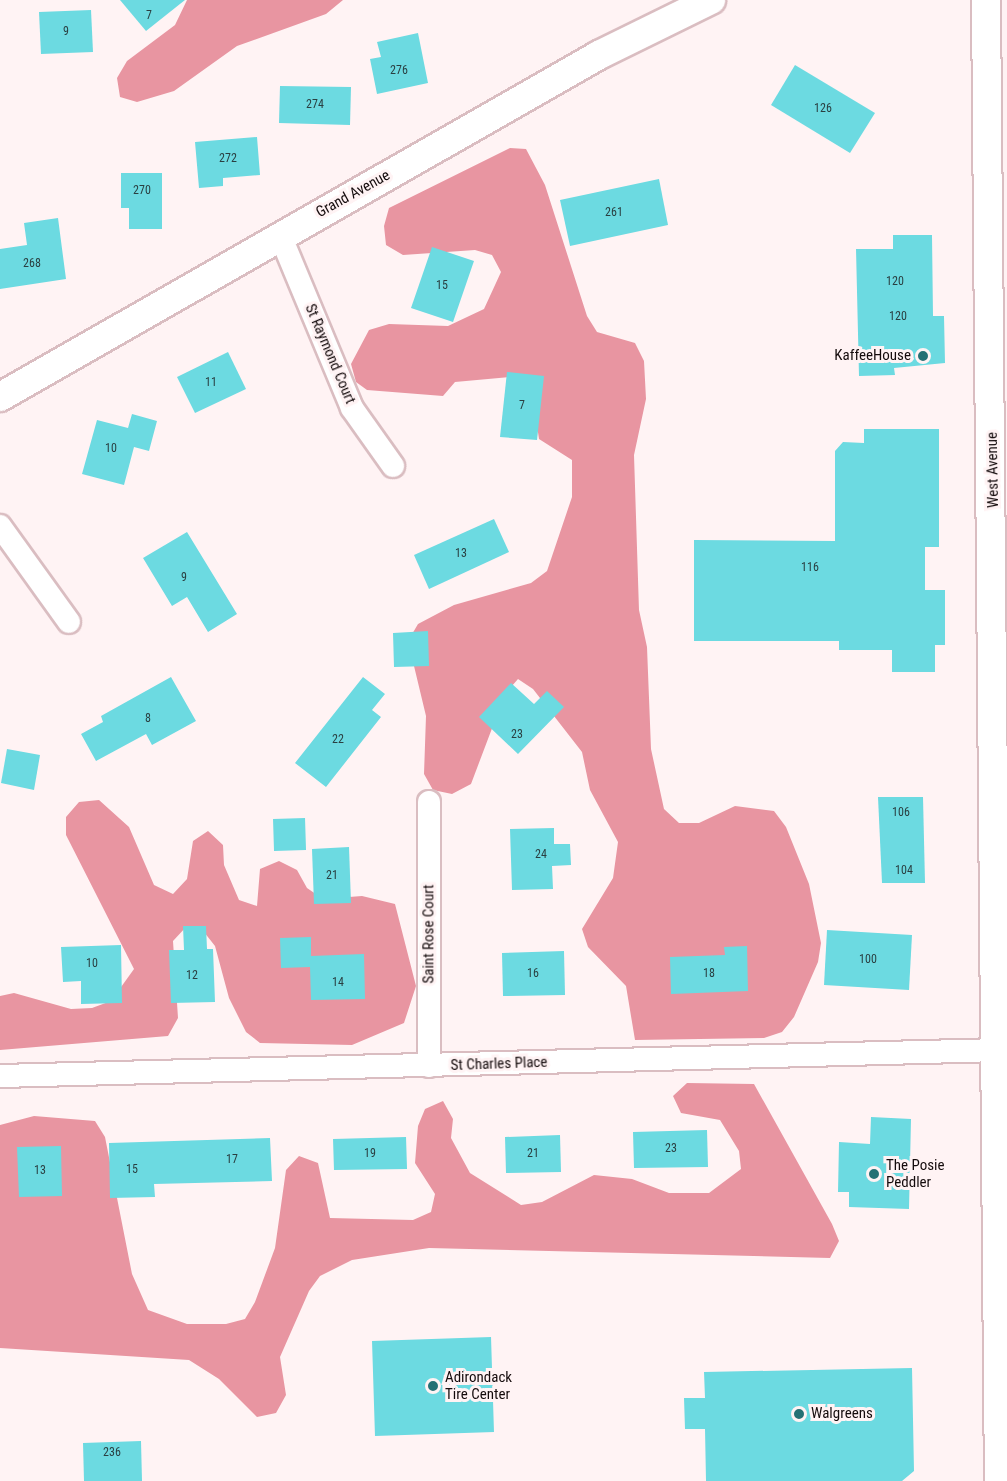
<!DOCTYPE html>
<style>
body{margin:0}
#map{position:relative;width:1007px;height:1481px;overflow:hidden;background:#fff3f4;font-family:"Roboto Condensed",sans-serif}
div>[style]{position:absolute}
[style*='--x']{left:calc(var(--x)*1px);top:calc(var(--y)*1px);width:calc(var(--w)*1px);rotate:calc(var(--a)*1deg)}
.forest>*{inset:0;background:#e895a1}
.building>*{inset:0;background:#6cdae1}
.roads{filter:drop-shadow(2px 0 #dabdc1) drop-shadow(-2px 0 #dabdc1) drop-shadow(0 2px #dabdc1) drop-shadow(0 -2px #dabdc1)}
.minor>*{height:22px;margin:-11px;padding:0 11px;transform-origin:11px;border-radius:11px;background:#fff}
.tertiary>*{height:28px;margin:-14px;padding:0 14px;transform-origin:14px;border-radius:14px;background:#fff}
.dots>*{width:16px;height:16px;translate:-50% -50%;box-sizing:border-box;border:3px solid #fff3f4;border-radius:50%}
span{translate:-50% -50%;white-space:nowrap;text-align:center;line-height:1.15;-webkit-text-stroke:6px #fff3f4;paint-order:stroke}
.number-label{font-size:12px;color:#2a3f41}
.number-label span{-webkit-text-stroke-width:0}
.street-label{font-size:15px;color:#140b0c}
.poi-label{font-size:15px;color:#140b0c}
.right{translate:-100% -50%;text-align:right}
.left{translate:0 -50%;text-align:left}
</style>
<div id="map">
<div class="forest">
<div style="clip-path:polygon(187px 0,343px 0,326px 14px,237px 46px,174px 91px,137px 102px,120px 97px,117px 78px,127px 61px,175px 25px)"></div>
<div style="clip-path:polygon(510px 148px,526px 149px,545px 185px,587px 316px,597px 332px,635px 343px,644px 361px,646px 399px,634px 455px,639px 610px,647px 647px,651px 749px,664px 809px,679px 823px,699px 823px,735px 806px,774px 811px,786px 827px,809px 884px,821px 943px,818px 962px,794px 1017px,782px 1032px,764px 1038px,635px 1040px,626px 986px,588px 947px,582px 929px,613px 878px,618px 842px,590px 790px,582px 752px,533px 689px,518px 679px,505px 694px,471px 784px,452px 794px,433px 790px,424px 774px,426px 716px,408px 641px,418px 624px,454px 605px,531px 583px,547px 571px,572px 497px,572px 460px,539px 439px,536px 419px,511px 377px,455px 382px,443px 396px,367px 390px,356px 382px,351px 364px,369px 330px,389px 324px,448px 326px,484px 309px,501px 272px,492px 255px,475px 250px,403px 255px,386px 245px,384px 226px,389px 208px)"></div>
<div style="clip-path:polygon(99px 800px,129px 827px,154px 885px,173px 894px,187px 879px,193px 841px,208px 831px,223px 845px,224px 865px,239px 900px,257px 906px,260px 869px,279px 861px,297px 870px,307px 888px,323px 899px,362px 896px,395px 904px,416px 986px,404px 1023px,352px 1045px,260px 1043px,246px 1032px,229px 998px,215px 946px,204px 932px,186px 927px,173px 941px,178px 1018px,168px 1036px,0 1050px,0 996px,14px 993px,71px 1009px,92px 1008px,111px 1001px,134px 969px,66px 835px,66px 817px,79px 802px)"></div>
<div style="clip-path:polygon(687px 1083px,754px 1084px,832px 1224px,839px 1241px,830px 1258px,429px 1248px,352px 1260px,320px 1276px,309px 1291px,280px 1357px,286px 1395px,276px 1413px,257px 1417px,219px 1379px,189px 1360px,0 1348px,0 1125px,34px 1116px,95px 1121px,105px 1137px,132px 1274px,148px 1310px,187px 1324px,226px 1324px,245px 1319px,255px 1302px,275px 1248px,286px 1170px,299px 1156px,318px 1163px,330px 1218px,413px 1220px,431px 1212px,435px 1194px,415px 1163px,418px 1126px,425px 1109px,443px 1101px,453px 1119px,451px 1138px,470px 1173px,521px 1205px,542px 1202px,594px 1175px,632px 1179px,669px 1193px,709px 1193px,741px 1169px,739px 1151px,720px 1120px,681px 1113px,673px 1096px)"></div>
</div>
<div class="building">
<div style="clip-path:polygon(120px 0,185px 0,146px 31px)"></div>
<div style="clip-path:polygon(91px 10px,93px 52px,41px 54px,39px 12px)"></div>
<div style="clip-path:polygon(418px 33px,428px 83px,377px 94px,370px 59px,381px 57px,377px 42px)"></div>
<div style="clip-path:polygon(795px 65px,875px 113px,850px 153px,771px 105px)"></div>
<div style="clip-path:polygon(280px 86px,351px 87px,350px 125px,279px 123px)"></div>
<div style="clip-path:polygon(257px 137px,260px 175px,223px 178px,223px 186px,199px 188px,195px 142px)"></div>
<div style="clip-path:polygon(121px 173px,162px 173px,162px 229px,129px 229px,129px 208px,121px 208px)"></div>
<div style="clip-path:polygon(659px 179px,668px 225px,570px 246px,560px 200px)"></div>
<div style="clip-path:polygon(58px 218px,66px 279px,0 289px,0 249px,27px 245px,24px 223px)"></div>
<div style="clip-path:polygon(893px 235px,932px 235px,933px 316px,944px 316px,945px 363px,894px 368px,895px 375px,859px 376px,856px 249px,893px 249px)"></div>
<div style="clip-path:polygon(432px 247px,474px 261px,453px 322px,411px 308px)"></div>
<div style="clip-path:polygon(228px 352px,246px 389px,195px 413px,177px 377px)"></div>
<div style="clip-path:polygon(507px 372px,544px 376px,537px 440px,500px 437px)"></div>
<div style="clip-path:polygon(132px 414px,157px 421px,149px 451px,134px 447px,124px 485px,82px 474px,97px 420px,128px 428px)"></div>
<div style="clip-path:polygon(864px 429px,939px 429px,939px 547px,925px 547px,925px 590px,945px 590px,945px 645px,935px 645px,935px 672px,892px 672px,892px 650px,839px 650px,839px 641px,694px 641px,694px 540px,835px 541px,835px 451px,843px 442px,864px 443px)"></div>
<div style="clip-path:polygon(494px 519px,509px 552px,429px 589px,414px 555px)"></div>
<div style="clip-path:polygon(187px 532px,237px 614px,208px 632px,187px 597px,172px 606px,143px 558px)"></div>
<div style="clip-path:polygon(428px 631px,429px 666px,394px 667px,393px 633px)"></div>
<div style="clip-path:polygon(171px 677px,196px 721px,152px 745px,146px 734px,96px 761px,81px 734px,103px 722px,101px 716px)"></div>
<div style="clip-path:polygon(363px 677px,385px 694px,372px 710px,381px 717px,326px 787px,295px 763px)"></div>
<div style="clip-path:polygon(511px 683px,534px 704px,547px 691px,564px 707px,518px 754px,479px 717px)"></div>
<div style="clip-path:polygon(7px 749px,40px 755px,34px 790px,1px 783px)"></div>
<div style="clip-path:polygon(878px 797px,923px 797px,925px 883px,882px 883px)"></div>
<div style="clip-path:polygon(305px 818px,306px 850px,274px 851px,273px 819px)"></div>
<div style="clip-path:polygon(554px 828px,554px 844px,570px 844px,571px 865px,552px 866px,553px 889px,512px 890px,510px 829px)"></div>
<div style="clip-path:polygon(349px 847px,351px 903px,314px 904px,312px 849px)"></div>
<div style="clip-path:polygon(183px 926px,206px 926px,207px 949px,213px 949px,215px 1002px,171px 1003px,169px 950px,184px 950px)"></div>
<div style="clip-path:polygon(827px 930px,912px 935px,909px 990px,824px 985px)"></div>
<div style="clip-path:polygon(311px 937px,311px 956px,364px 954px,365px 999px,311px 1000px,310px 967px,281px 968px,280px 938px)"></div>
<div style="clip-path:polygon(121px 945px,122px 1003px,81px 1004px,81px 981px,63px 982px,61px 947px)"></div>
<div style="clip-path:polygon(747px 946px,748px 991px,671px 994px,670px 957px,725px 955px,724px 947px)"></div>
<div style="clip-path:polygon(564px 951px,565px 995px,503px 996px,502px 953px)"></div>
<div style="clip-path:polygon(871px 1117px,911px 1119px,909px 1209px,849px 1207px,849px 1192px,838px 1192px,839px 1142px,870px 1144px)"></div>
<div style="clip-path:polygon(707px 1130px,708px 1167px,634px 1168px,633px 1132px)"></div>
<div style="clip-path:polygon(560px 1135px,561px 1172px,506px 1173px,505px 1137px)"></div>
<div style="clip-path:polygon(406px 1137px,407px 1169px,334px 1170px,333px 1139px)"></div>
<div style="clip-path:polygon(270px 1138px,272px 1181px,154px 1184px,155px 1197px,110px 1198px,109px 1143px)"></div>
<div style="clip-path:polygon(61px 1146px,62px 1196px,19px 1197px,17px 1147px)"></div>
<div style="clip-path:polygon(491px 1337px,494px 1432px,375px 1436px,372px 1341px)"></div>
<div style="clip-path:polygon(912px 1368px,914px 1471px,902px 1481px,706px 1481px,705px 1429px,685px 1429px,684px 1398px,705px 1398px,704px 1372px)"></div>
<div style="clip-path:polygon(141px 1441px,142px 1481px,84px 1481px,83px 1443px)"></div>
</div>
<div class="roads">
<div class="minor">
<div style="--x:280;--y:235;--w:187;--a:67.4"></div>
<div style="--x:352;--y:408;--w:71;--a:54.7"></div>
<div style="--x:0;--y:526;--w:118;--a:54.3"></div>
<div style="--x:429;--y:802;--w:264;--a:90"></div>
<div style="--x:0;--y:1076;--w:999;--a:-1.49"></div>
</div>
<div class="tertiary">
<div style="--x:986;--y:0;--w:1481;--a:89.5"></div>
<div style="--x:0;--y:397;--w:690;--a:-29.72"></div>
<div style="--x:599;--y:55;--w:125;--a:-26.2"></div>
</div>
</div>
<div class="dots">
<div style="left:923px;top:356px;background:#257074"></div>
<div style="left:874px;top:1174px;background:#257074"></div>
<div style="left:433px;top:1386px;background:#257074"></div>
<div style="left:799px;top:1414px;background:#257074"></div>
</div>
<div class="number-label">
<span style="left:149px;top:16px">7</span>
<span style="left:66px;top:32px">9</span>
<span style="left:399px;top:71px">276</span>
<span style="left:315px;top:105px">274</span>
<span style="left:823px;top:109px">126</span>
<span style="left:228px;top:159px">272</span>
<span style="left:142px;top:191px">270</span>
<span style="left:614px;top:213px">261</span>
<span style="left:32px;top:264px">268</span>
<span style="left:895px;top:282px">120</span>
<span style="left:442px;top:286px">15</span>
<span style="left:898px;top:317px">120</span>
<span style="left:211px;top:383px">11</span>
<span style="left:522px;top:406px">7</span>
<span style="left:111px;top:449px">10</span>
<span style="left:461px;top:554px">13</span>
<span style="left:810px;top:568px">116</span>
<span style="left:184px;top:578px">9</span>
<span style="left:148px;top:719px">8</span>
<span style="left:517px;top:735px">23</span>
<span style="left:338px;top:740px">22</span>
<span style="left:901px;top:813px">106</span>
<span style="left:541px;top:855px">24</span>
<span style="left:904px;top:871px">104</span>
<span style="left:332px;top:876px">21</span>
<span style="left:868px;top:960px">100</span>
<span style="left:92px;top:964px">10</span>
<span style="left:533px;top:974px">16</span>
<span style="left:709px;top:974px">18</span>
<span style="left:192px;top:976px">12</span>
<span style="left:338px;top:983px">14</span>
<span style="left:671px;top:1149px">23</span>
<span style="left:370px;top:1154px">19</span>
<span style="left:533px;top:1154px">21</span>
<span style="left:232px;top:1160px">17</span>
<span style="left:132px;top:1170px">15</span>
<span style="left:40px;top:1171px">13</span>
<span style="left:112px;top:1453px">236</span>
</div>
<div class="street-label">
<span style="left:353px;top:194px;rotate:-29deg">Grand Avenue</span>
<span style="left:330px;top:354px;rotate:67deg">St Raymond Court</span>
<span style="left:993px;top:470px;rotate:-91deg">West Avenue</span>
<span style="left:429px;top:934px;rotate:-90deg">Saint Rose Court</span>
<span style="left:499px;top:1064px;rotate:-2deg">St Charles Place</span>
</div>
<div class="poi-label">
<span class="right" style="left:911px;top:356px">KaffeeHouse</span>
<span class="left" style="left:886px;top:1174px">The Posie<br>Peddler</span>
<span class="left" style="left:445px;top:1386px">Adirondack<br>Tire Center</span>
<span class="left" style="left:811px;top:1414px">Walgreens</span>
</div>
</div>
